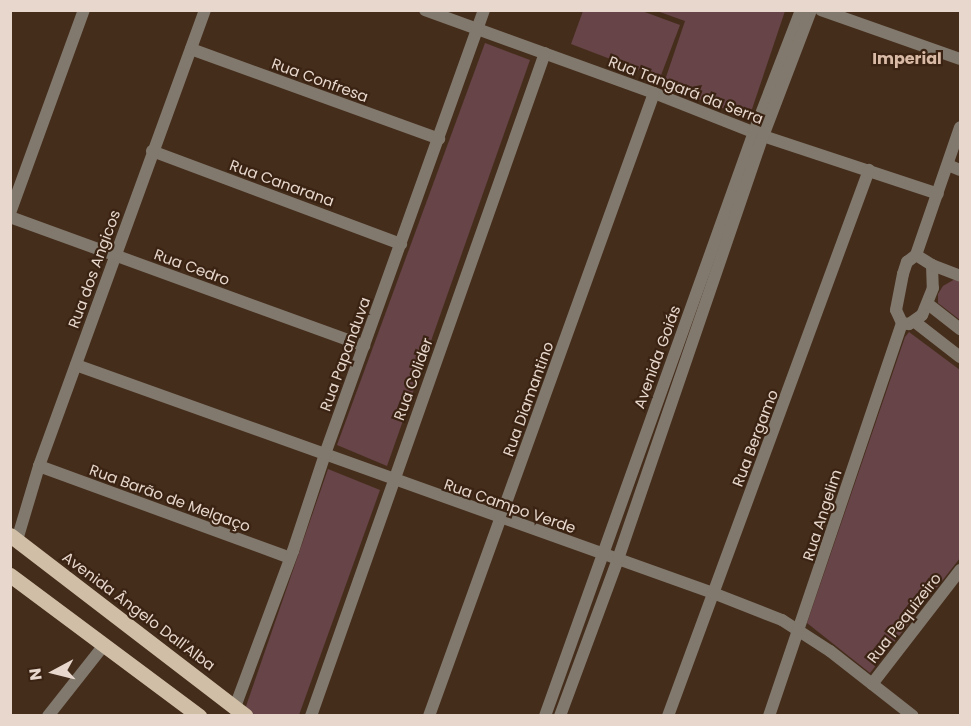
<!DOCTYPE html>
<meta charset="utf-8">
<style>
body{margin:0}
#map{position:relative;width:971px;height:726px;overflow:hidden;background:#452d1c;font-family:Poppins,sans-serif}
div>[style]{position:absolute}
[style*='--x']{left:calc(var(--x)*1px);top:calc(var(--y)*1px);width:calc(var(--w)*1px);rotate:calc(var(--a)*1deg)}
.green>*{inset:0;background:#674447}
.minor>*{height:12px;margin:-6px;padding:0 6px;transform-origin:6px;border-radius:6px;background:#81796d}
.major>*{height:15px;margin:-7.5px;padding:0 7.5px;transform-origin:7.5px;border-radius:7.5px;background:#d0bfa6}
span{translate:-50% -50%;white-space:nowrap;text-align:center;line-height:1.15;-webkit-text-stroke:4.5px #3a2312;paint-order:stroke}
.street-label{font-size:15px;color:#e7d7cd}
.neighbourhood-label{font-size:16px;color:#d9baa6;font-weight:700}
.frame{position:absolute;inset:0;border:12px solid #e7d7cd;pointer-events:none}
.north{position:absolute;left:24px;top:642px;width:60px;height:60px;-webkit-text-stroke:4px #3a2312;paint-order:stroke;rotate:263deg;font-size:16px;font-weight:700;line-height:24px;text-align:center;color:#e7d7cd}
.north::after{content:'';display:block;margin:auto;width:21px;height:27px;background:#e7d7cd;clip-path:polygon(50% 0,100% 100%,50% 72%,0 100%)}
</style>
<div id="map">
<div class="green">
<div style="clip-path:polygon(583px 11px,642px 11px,680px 25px,660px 78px,571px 44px)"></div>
<div style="clip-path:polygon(657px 11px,785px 11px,749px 118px,663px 86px,685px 21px)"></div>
<div style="clip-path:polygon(485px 43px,530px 60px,387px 466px,337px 445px)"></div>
<div style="clip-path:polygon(955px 279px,960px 281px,960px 320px,938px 303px,938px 294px,943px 286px)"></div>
<div style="clip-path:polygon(909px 332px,960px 370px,960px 558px,870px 673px,807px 623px,905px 337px)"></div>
<div style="clip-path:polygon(328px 469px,380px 490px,299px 715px,253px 715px,245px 709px)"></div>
</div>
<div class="minor">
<div style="--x:425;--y:10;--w:244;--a:19.9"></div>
<div style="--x:654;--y:93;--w:117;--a:21.5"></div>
<div style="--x:763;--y:136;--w:184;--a:18.3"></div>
<div style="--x:821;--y:10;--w:147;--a:19.4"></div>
<div style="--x:191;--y:49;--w:264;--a:19.9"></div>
<div style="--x:152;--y:151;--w:266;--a:20.5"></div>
<div style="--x:948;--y:165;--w:13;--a:23"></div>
<div style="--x:10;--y:213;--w:216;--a:-70"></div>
<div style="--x:10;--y:217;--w:377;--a:20"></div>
<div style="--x:916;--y:255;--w:19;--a:32"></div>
<div style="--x:932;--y:265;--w:23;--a:88"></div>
<div style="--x:933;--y:288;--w:29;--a:112"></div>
<div style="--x:922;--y:315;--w:16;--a:145"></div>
<div style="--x:909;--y:324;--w:7;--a:-172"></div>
<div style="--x:902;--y:323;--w:14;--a:-115"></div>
<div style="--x:896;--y:310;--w:37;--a:-79"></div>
<div style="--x:903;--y:274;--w:13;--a:-72"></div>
<div style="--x:907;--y:262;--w:11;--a:-38"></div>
<div style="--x:916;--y:255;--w:135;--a:-71"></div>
<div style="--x:932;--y:265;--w:30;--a:21"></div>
<div style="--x:928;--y:304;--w:41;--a:38"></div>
<div style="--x:915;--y:322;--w:57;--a:37.9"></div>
<div style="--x:76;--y:365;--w:677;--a:19.69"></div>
<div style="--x:713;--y:593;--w:74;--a:21.4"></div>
<div style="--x:782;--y:620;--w:57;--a:32.9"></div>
<div style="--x:830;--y:651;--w:105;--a:38.1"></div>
<div style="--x:39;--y:466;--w:267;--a:20.1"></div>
<div style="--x:17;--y:540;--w:77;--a:-73.4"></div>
<div style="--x:39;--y:466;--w:485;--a:-70"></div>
<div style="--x:872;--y:684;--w:144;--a:-52.3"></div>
<div style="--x:235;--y:707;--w:166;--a:-69.6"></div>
<div style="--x:293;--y:551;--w:102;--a:-71.7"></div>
<div style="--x:325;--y:454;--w:472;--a:-70.3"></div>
<div style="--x:48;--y:716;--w:90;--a:-51.7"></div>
<div style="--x:311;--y:716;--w:703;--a:-70.56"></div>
<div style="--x:429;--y:716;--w:662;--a:-70.14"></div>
<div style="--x:545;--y:716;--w:620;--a:-70.31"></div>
<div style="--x:754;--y:132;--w:131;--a:-68.9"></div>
<div style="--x:560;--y:716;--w:167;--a:-69.7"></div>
<div style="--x:618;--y:559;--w:447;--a:-71.1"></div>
<div style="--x:763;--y:136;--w:135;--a:-69.1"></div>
<div style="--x:668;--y:716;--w:582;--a:-69.79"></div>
<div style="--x:769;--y:716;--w:415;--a:-71.3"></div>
</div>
<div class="major">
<div style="--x:10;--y:535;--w:297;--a:37.5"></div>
<div style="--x:10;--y:575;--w:236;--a:36.7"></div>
</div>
<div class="street-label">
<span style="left:320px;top:80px;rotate:20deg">Rua Confresa</span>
<span style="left:686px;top:90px;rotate:21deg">Rua Tangará da Serra</span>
<span style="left:282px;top:183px;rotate:20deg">Rua Canarana</span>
<span style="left:192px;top:267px;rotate:20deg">Rua Cedro</span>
<span style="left:94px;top:269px;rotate:-70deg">Rua dos Angicos</span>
<span style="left:345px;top:354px;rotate:-70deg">Rua Papanduva</span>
<span style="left:657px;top:357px;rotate:-70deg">Avenida Goiás</span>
<span style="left:413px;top:379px;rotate:-70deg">Rua Colider</span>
<span style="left:528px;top:399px;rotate:-70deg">Rua Diamantino</span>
<span style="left:755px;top:438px;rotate:-69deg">Rua Bergamo</span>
<span style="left:170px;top:498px;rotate:20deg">Rua Barão de Melgaço</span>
<span style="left:510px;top:506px;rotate:19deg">Rua Campo Verde</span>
<span style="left:822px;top:515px;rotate:-72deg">Rua Angelim</span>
<span style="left:139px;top:611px;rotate:37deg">Avenida Ângelo Dall'Alba</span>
<span style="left:904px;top:618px;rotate:-52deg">Rua Pequizeiro</span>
</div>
<div class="neighbourhood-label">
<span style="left:907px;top:59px">Imperial</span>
</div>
<div class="frame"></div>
<div class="north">N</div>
</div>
